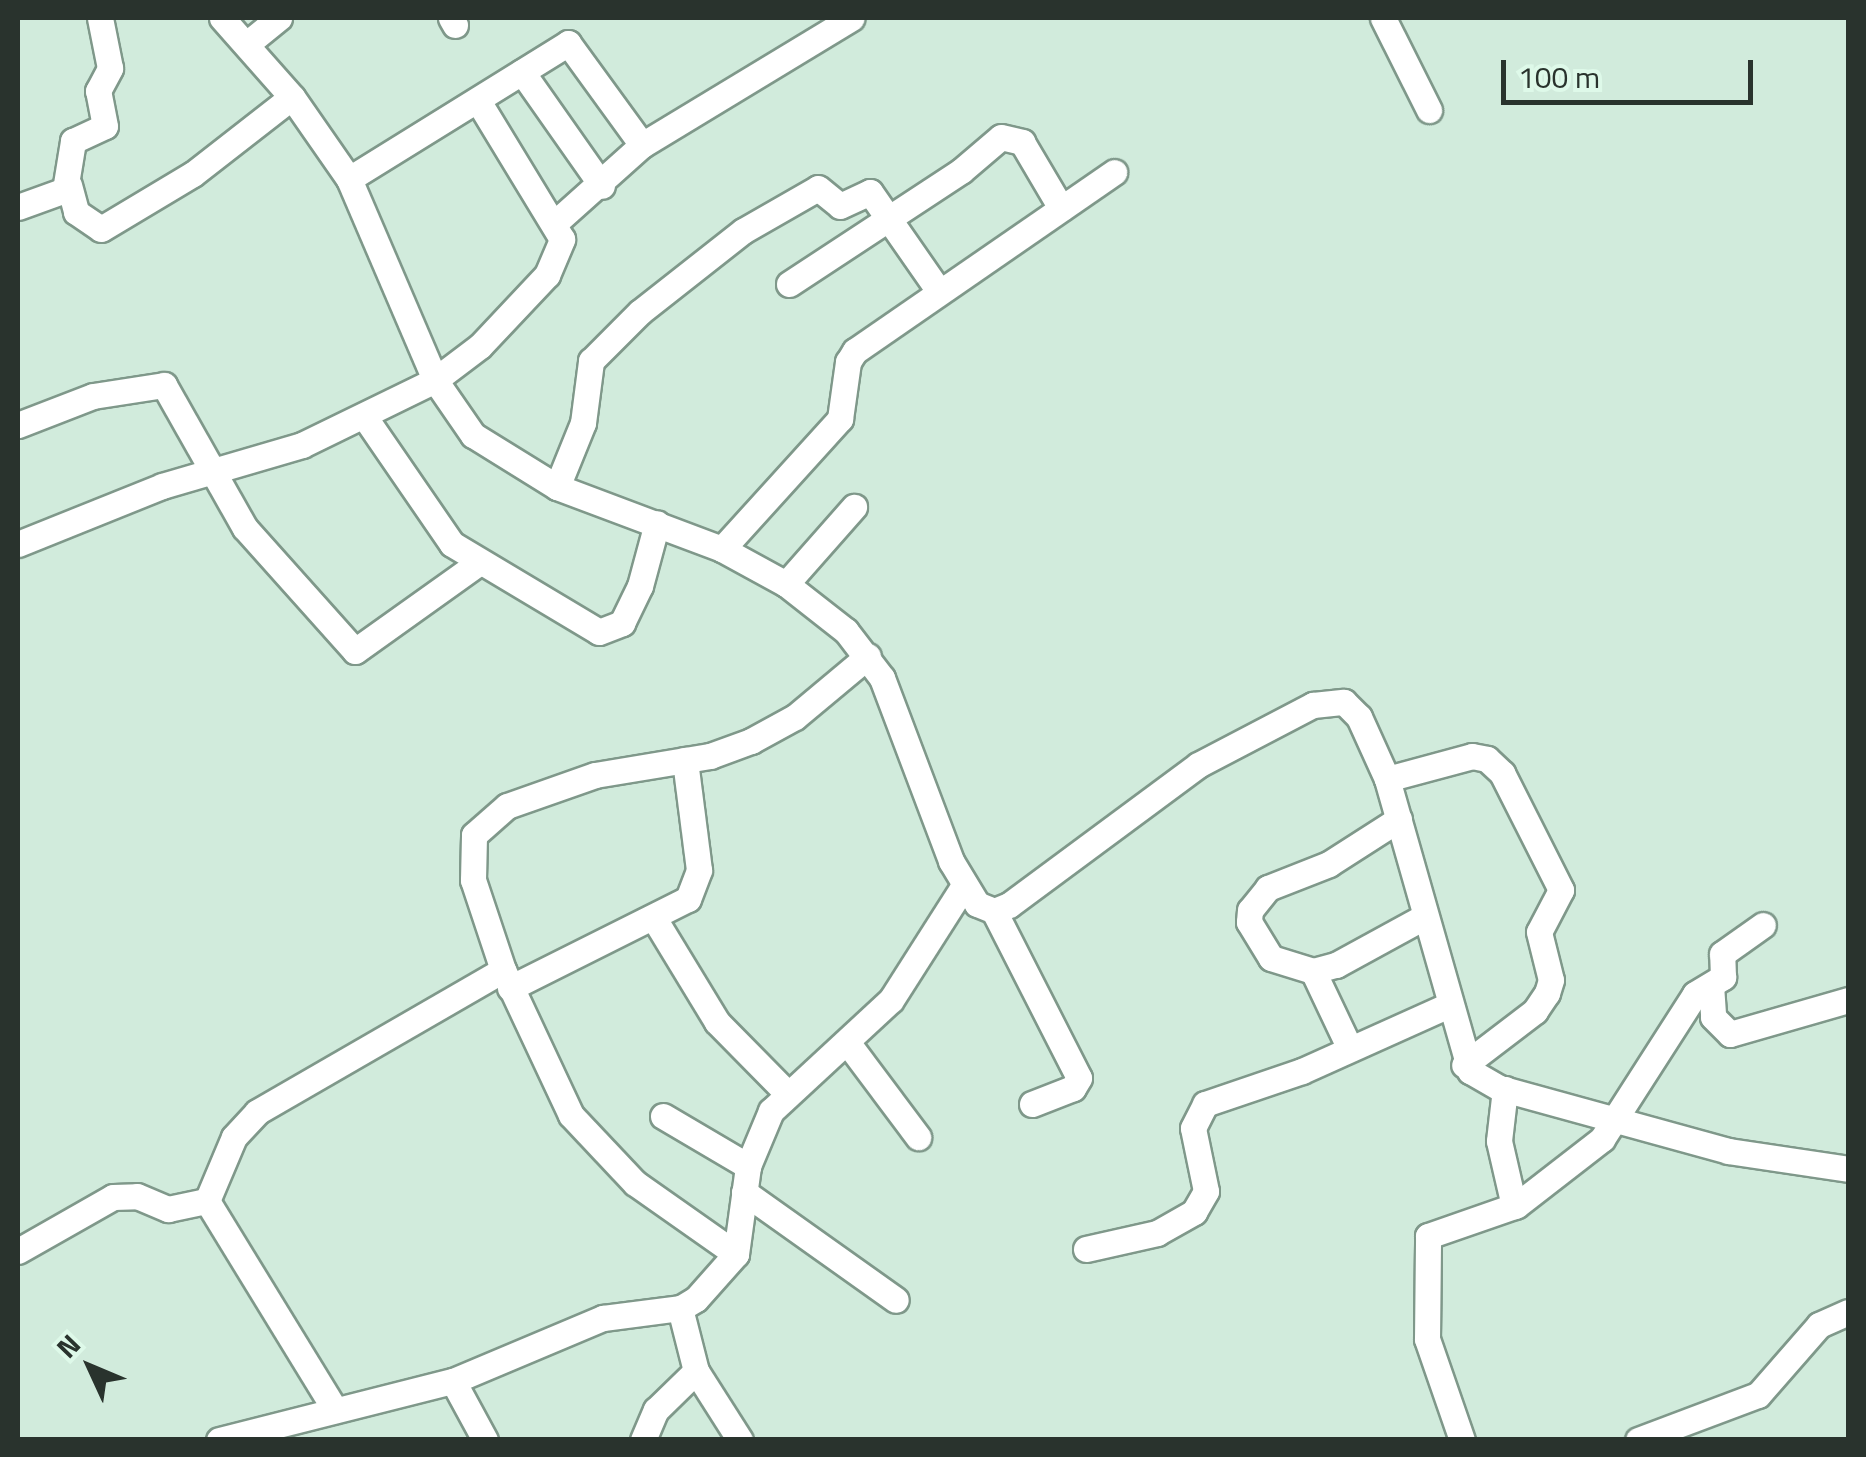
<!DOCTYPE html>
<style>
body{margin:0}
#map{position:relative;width:1866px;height:1457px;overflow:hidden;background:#d1ebdc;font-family:"Titillium Web",sans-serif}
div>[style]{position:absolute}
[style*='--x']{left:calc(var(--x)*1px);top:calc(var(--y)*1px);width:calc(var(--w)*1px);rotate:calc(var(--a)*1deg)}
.roads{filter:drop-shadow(2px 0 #7f988a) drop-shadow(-2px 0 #7f988a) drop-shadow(0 2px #7f988a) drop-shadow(0 -2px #7f988a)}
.minor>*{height:25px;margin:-12.5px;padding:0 12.5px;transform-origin:12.5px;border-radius:12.5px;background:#fff}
span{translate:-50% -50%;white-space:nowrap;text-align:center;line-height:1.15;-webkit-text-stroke:9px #def9e9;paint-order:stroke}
.frame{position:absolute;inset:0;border:20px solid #29332d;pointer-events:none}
.north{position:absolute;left:40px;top:1317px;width:100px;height:100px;-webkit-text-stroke:8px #def9e9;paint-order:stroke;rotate:314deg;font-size:28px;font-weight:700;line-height:40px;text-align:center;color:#29332d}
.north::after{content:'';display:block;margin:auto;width:35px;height:45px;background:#29332d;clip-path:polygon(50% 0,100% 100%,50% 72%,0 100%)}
.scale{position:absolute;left:1501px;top:60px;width:252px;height:45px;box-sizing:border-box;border:5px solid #29332d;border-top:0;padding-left:12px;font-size:30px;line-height:35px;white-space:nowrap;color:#29332d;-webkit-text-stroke:8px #def9e9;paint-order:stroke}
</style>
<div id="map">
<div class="roads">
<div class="minor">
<div style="--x:222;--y:18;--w:106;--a:48.5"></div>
<div style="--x:292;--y:97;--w:100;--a:55.2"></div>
<div style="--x:349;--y:179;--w:219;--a:66.8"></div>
<div style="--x:435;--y:380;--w:67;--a:55.4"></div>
<div style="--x:473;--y:435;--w:99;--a:31.8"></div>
<div style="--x:557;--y:487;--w:176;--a:20.6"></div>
<div style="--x:722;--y:549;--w:73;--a:28.7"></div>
<div style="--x:786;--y:584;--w:76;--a:38.1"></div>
<div style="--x:846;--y:631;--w:59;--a:52.5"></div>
<div style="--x:882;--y:678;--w:196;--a:69.3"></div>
<div style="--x:951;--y:861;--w:50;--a:58.8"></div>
<div style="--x:977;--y:904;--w:18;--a:22"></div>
<div style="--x:994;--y:911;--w:16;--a:-22"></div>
<div style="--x:1009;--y:905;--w:235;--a:-36.5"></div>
<div style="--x:1198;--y:765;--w:130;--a:-27.6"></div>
<div style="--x:1313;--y:705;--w:31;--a:-6"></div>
<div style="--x:1344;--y:702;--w:21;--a:45"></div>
<div style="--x:1359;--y:717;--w:68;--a:65.7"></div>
<div style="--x:1387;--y:779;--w:304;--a:74.1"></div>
<div style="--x:1470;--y:1071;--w:34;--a:30"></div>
<div style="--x:1500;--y:1088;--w:237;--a:15.4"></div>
<div style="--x:1728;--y:1151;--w:121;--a:8.5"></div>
<div style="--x:451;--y:18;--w:8;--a:60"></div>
<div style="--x:1383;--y:18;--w:103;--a:63.4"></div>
<div style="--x:248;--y:43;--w:40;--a:-39"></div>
<div style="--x:522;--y:72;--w:139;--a:54.9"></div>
<div style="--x:349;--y:179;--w:258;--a:-31.8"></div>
<div style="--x:568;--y:43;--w:126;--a:54"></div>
<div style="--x:69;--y:185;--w:28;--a:75"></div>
<div style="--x:76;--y:212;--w:30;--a:34"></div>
<div style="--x:101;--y:229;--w:107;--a:-30.9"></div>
<div style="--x:193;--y:174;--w:125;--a:-37.9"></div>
<div style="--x:18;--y:207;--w:50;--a:-19.9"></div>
<div style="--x:65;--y:190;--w:50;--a:-80.7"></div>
<div style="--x:73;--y:141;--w:35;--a:-25"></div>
<div style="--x:105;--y:126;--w:36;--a:-101"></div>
<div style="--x:98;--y:91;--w:26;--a:-62"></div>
<div style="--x:110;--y:68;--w:51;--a:-101.3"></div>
<div style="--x:557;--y:221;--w:114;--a:-41.8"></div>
<div style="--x:642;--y:145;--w:245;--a:-31.2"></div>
<div style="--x:789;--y:284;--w:206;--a:-33.3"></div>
<div style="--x:961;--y:171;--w:52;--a:-40.4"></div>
<div style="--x:1001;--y:137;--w:22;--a:13"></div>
<div style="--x:1022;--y:142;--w:77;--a:59.4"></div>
<div style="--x:364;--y:416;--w:155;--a:55.5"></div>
<div style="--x:452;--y:544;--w:171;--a:30.9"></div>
<div style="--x:599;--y:632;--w:25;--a:-21"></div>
<div style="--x:622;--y:623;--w:41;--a:-64.1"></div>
<div style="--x:640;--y:586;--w:65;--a:-74.9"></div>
<div style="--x:18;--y:425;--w:80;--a:-21.1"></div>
<div style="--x:93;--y:396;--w:72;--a:-8.8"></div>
<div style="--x:164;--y:385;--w:164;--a:60.5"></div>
<div style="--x:245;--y:528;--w:165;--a:48.2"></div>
<div style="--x:355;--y:651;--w:153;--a:-35.5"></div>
<div style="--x:557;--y:487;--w:69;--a:-67.9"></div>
<div style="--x:583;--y:423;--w:63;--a:-82.6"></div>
<div style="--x:591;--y:361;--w:69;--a:-45"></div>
<div style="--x:640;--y:312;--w:131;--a:-38.2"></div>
<div style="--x:743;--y:231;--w:86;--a:-29.8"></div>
<div style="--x:818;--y:188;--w:28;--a:39"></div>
<div style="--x:840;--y:206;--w:33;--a:-25"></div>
<div style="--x:870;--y:192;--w:119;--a:55.2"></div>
<div style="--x:18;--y:544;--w:155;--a:-21.9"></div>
<div style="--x:162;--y:486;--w:146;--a:-16.3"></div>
<div style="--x:302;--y:445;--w:148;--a:-26"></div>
<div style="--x:435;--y:380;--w:56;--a:-37.1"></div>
<div style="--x:480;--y:346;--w:98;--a:-46.7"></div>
<div style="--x:547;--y:275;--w:39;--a:-67"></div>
<div style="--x:562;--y:239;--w:158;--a:-121.3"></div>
<div style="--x:722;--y:549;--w:176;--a:-47.8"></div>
<div style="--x:840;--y:419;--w:58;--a:-82"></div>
<div style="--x:848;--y:362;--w:13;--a:-58"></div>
<div style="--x:855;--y:351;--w:315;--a:-34.6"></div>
<div style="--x:786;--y:584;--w:103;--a:-48.6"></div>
<div style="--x:1387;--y:779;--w:88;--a:-15.1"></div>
<div style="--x:1472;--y:756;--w:15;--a:11"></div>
<div style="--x:1487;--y:759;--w:21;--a:43"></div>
<div style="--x:1502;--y:773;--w:131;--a:63.2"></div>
<div style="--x:1561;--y:890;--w:47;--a:117.6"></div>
<div style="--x:1539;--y:932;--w:49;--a:76"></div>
<div style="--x:1551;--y:980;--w:14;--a:107"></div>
<div style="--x:1547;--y:993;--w:22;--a:124"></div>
<div style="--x:1535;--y:1011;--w:89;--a:142.7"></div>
<div style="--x:1399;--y:819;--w:83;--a:147.3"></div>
<div style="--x:1329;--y:864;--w:66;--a:158.5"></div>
<div style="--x:1268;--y:888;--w:28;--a:129"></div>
<div style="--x:1250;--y:910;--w:12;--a:95"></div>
<div style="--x:1249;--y:922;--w:42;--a:58.6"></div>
<div style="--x:1271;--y:958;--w:44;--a:17.2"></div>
<div style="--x:1313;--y:971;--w:24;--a:-15"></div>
<div style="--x:1336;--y:965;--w:98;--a:-28.7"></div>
<div style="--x:994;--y:911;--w:187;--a:63"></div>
<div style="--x:1079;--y:1078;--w:12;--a:121"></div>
<div style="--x:1073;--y:1088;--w:44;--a:158.7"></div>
<div style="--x:655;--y:920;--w:119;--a:58.7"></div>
<div style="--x:717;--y:1022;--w:100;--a:45.4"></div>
<div style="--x:1313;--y:971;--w:86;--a:64.6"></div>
<div style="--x:1711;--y:985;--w:32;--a:86"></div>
<div style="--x:1713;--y:1017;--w:24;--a:45"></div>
<div style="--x:1730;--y:1034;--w:123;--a:-16.1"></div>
<div style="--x:510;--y:988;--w:199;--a:-26.6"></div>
<div style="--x:688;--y:899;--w:31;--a:-69"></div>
<div style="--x:699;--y:870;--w:111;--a:-97.3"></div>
<div style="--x:847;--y:1042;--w:119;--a:53.2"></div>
<div style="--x:1505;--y:1089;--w:52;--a:96.6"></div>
<div style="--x:1499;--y:1141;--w:67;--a:77"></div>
<div style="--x:663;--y:1116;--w:99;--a:30.5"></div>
<div style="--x:744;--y:1192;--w:186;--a:35.4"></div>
<div style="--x:207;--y:1201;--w:69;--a:-67.1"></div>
<div style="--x:234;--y:1137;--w:34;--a:-47"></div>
<div style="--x:257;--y:1112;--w:284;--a:-30"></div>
<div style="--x:1086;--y:1249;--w:73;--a:-12.7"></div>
<div style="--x:1157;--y:1233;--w:43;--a:-29.6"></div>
<div style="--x:1194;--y:1212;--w:24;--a:-60"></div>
<div style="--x:1206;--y:1191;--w:64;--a:-101.7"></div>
<div style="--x:1193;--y:1128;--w:27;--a:-63"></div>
<div style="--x:1205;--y:1104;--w:102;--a:-18.8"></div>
<div style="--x:1302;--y:1071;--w:161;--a:-24.2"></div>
<div style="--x:18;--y:1251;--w:109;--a:-29.6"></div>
<div style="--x:113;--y:1197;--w:24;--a:-2"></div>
<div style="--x:137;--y:1196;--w:34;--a:23"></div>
<div style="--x:168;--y:1209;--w:40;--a:-12"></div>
<div style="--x:207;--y:1201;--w:245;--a:58.5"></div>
<div style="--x:736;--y:1254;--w:123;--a:-144.9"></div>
<div style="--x:635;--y:1183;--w:93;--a:-133.3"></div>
<div style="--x:571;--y:1115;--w:160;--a:-115.1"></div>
<div style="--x:503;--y:970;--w:95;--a:-108.4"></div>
<div style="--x:473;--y:880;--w:45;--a:-88.7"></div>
<div style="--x:474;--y:835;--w:44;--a:-41.3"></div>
<div style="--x:507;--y:806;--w:93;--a:-19.4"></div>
<div style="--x:595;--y:775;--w:117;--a:-9.4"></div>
<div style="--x:710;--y:756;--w:44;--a:-20.1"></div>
<div style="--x:751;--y:741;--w:50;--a:-28.6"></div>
<div style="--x:795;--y:717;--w:95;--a:-39.9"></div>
<div style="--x:696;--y:1371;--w:82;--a:57.5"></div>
<div style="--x:453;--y:1381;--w:67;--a:61.5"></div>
<div style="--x:219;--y:1440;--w:241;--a:-14.2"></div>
<div style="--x:453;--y:1381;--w:163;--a:-22.8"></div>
<div style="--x:603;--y:1318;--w:79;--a:-7.3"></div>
<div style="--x:681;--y:1308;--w:17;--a:-31"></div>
<div style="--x:696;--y:1299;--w:60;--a:-48.4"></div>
<div style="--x:736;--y:1254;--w:89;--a:-82.2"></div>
<div style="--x:748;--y:1166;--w:60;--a:-67.3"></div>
<div style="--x:771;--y:1111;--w:163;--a:-42.8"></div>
<div style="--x:891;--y:1000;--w:134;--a:-57.5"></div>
<div style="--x:643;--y:1440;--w:33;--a:-67"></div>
<div style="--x:656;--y:1410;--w:56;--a:-44.3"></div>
<div style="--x:696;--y:1371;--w:65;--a:-104.3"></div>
<div style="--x:1462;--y:1440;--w:107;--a:-109.1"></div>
<div style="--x:1427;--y:1339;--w:103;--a:-89.4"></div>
<div style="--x:1428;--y:1236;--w:94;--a:-19.2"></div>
<div style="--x:1517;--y:1205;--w:108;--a:-37.8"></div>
<div style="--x:1602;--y:1139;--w:172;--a:-57.3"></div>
<div style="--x:1695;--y:994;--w:33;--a:-31"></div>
<div style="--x:1723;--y:977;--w:23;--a:-92"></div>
<div style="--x:1722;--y:954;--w:50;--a:-35.3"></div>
<div style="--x:1638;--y:1440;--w:128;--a:-20.6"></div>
<div style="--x:1758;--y:1395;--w:93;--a:-48.9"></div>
<div style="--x:1819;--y:1325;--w:32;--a:-24"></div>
</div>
</div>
<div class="frame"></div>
<div class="north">N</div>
<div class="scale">100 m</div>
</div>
